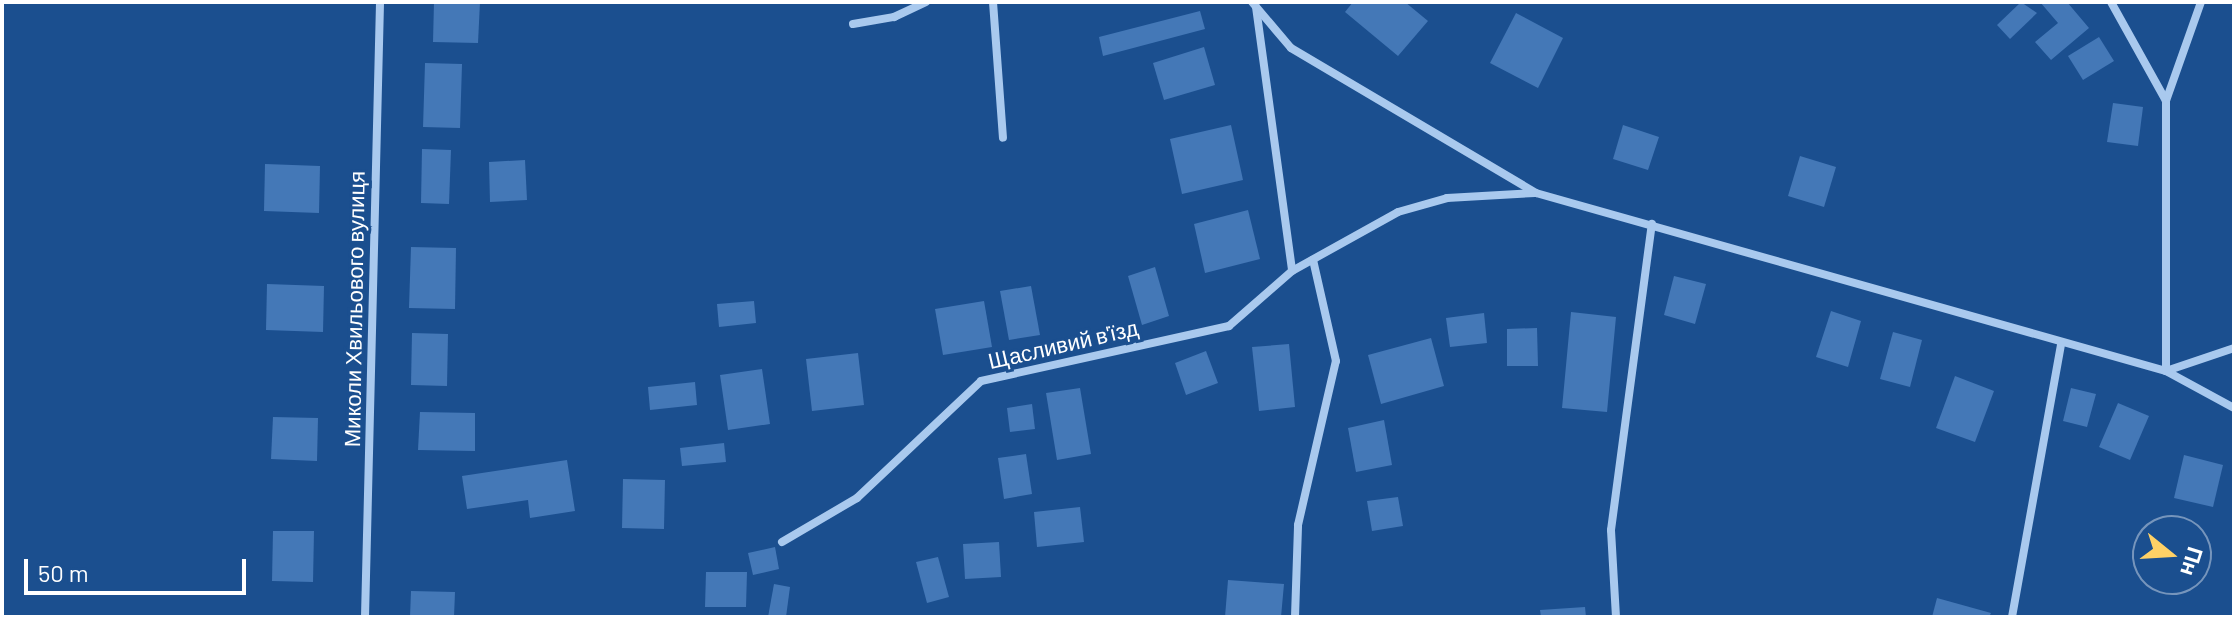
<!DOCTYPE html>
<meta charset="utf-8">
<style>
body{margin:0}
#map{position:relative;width:2236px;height:619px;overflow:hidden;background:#1b4f8f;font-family:Barlow,sans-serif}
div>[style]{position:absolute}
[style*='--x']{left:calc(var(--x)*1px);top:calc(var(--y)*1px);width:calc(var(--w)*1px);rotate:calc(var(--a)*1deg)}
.building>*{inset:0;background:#4478b7}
.street>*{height:8px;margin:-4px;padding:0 4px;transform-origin:4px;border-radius:4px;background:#a9c9ee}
span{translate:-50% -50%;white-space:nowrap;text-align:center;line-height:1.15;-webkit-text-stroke:6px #1b4f8f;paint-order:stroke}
.street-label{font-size:22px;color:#fff}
.frame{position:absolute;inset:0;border:4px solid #fff;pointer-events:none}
.north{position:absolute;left:2132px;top:515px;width:80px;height:80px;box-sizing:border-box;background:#1b4f8f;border:2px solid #7695bc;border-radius:50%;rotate:108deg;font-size:22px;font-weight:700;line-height:32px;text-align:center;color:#fff}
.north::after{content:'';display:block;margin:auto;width:28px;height:36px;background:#ffd166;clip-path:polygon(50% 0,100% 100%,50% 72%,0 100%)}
.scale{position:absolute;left:24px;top:559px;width:222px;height:36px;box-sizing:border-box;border:4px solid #fff;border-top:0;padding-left:10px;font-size:24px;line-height:28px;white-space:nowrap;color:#fff;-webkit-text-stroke:6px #1b4f8f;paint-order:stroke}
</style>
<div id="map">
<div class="building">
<div style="clip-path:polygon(434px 2px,480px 2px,478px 43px,433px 42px)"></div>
<div style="clip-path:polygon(1353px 2px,1405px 2px,1428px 21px,1398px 56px,1345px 12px)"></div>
<div style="clip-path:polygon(2021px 2px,2037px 13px,2010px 39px,1997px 25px)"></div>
<div style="clip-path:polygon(2040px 2px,2067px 2px,2089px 28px,2051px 60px,2035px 42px,2058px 23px)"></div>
<div style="clip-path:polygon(1200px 11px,1205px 29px,1103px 56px,1099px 37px)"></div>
<div style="clip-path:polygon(1516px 13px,1563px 38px,1538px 88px,1490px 63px)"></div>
<div style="clip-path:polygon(2099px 37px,2114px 61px,2083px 80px,2068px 56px)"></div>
<div style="clip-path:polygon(1204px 47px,1215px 85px,1164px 100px,1153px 63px)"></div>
<div style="clip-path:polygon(425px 63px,462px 64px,460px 128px,423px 127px)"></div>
<div style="clip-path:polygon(2113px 103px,2143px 107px,2138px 146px,2107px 142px)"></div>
<div style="clip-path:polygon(1231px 125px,1243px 180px,1182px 194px,1170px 139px)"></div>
<div style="clip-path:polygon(1623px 125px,1659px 137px,1648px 170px,1613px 159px)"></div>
<div style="clip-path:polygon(422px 149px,451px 150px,449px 204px,421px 203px)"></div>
<div style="clip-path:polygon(1800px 156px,1836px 167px,1824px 207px,1788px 196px)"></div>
<div style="clip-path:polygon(525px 160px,527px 200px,490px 202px,489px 162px)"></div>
<div style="clip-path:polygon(265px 164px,320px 166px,319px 213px,264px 211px)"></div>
<div style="clip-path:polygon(1248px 210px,1260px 259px,1205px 273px,1194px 224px)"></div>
<div style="clip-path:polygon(411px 247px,456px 248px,455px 309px,409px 308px)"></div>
<div style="clip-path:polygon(1155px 267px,1169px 316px,1142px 325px,1128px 276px)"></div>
<div style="clip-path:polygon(1674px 276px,1706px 284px,1695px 324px,1664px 315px)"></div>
<div style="clip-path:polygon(267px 284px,324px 286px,323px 332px,266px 330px)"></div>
<div style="clip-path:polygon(1031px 286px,1040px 335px,1009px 340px,1000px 291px)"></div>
<div style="clip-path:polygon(754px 301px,756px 323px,719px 327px,717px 304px)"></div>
<div style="clip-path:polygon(984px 301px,992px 347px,943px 355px,935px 309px)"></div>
<div style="clip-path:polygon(1831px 311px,1861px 321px,1848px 367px,1816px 357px)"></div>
<div style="clip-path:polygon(1571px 312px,1616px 317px,1607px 412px,1562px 408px)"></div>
<div style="clip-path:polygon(1484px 313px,1487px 343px,1450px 347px,1446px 318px)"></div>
<div style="clip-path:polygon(1537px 328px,1538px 366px,1507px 366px,1507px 329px)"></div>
<div style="clip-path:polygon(1893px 332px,1922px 340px,1910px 387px,1880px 379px)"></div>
<div style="clip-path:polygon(412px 333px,448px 334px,447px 386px,411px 385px)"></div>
<div style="clip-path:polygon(1431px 338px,1444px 386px,1381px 404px,1368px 355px)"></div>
<div style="clip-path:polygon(1289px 344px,1295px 407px,1259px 411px,1252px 347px)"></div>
<div style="clip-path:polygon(1206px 351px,1218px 383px,1186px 395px,1175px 363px)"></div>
<div style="clip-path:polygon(858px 353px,864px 405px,812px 411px,806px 359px)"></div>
<div style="clip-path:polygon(762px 369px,770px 424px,728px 430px,720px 375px)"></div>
<div style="clip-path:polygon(1955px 376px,1994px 391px,1975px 442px,1936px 428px)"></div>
<div style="clip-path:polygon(695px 382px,697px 405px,650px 410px,648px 387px)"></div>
<div style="clip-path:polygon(1080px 388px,1091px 454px,1057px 460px,1046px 393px)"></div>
<div style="clip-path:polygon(2071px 388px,2096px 394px,2087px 427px,2063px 421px)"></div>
<div style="clip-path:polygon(2118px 403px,2149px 416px,2130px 460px,2099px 447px)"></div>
<div style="clip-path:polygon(1032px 404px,1035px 429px,1010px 432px,1007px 408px)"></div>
<div style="clip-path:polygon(420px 412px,475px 413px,475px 451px,418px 450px)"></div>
<div style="clip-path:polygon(273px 417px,318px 418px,317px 461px,271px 459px)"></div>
<div style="clip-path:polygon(1384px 420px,1392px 465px,1356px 472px,1348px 428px)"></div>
<div style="clip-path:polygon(724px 443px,726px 462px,682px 466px,680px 448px)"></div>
<div style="clip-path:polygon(1026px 454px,1032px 494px,1004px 499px,998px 458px)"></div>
<div style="clip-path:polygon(2184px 455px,2223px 465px,2213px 507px,2174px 498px)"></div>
<div style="clip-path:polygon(567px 460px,575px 511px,530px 518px,528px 500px,467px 509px,462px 476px)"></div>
<div style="clip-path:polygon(623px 479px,665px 480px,664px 529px,622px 528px)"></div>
<div style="clip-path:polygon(1398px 497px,1403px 526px,1372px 531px,1367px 501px)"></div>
<div style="clip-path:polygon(1080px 507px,1084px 542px,1037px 547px,1034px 512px)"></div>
<div style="clip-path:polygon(273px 531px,314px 531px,313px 582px,272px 581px)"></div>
<div style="clip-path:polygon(999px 542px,1001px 577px,965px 579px,963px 544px)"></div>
<div style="clip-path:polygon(775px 547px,779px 569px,753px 575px,748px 553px)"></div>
<div style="clip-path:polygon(938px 557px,949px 597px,927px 603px,916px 562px)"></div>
<div style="clip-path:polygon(706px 572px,747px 572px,746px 607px,705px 607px)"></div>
<div style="clip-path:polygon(1228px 580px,1284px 584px,1281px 617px,1225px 617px)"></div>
<div style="clip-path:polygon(774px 584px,790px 587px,786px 617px,768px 617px)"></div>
<div style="clip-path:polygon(411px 591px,455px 592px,454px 617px,410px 617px)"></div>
<div style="clip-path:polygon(1937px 598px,1991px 613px,1989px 617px,1932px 617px)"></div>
<div style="clip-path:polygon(1585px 607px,1586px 617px,1541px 617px,1540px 610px)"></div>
</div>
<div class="street">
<div style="--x:993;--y:2;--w:136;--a:85.8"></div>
<div style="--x:1252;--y:2;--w:60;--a:49.7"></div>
<div style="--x:1291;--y:48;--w:285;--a:30.6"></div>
<div style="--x:1536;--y:193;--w:655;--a:15.78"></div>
<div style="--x:2166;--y:371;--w:77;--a:28.6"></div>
<div style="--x:2111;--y:2;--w:113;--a:60.9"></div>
<div style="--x:2201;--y:2;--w:105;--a:109.5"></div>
<div style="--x:2166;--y:101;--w:270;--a:90"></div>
<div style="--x:2166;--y:371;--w:72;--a:-18.7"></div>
<div style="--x:1256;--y:7;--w:266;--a:82.2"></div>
<div style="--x:853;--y:24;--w:42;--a:-9.7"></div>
<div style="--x:894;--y:17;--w:35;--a:-25"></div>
<div style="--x:782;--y:542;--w:87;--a:-30.4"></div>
<div style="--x:857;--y:498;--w:170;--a:-43.3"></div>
<div style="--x:981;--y:381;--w:254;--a:-12.5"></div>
<div style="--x:1229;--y:326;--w:84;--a:-41.1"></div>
<div style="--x:1292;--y:271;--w:121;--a:-29.1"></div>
<div style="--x:1398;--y:212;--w:51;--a:-15.9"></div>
<div style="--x:1447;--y:198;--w:88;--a:-3.3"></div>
<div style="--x:365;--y:617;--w:615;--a:-88.6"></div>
<div style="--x:1295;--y:617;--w:92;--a:-88.1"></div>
<div style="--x:1298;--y:525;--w:168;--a:-77"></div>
<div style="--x:1336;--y:361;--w:104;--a:-102.8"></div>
<div style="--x:1616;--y:617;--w:87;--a:-93.3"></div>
<div style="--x:1611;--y:530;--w:309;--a:-82.4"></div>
<div style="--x:2012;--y:617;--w:277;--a:-79.8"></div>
</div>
<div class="street-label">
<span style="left:354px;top:309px;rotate:-89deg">Миколи Хвильового вулиця</span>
<span style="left:1063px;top:344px;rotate:-13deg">Щасливий в'їзд</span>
</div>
<div class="frame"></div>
<div class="north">Пн</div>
<div class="scale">50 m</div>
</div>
